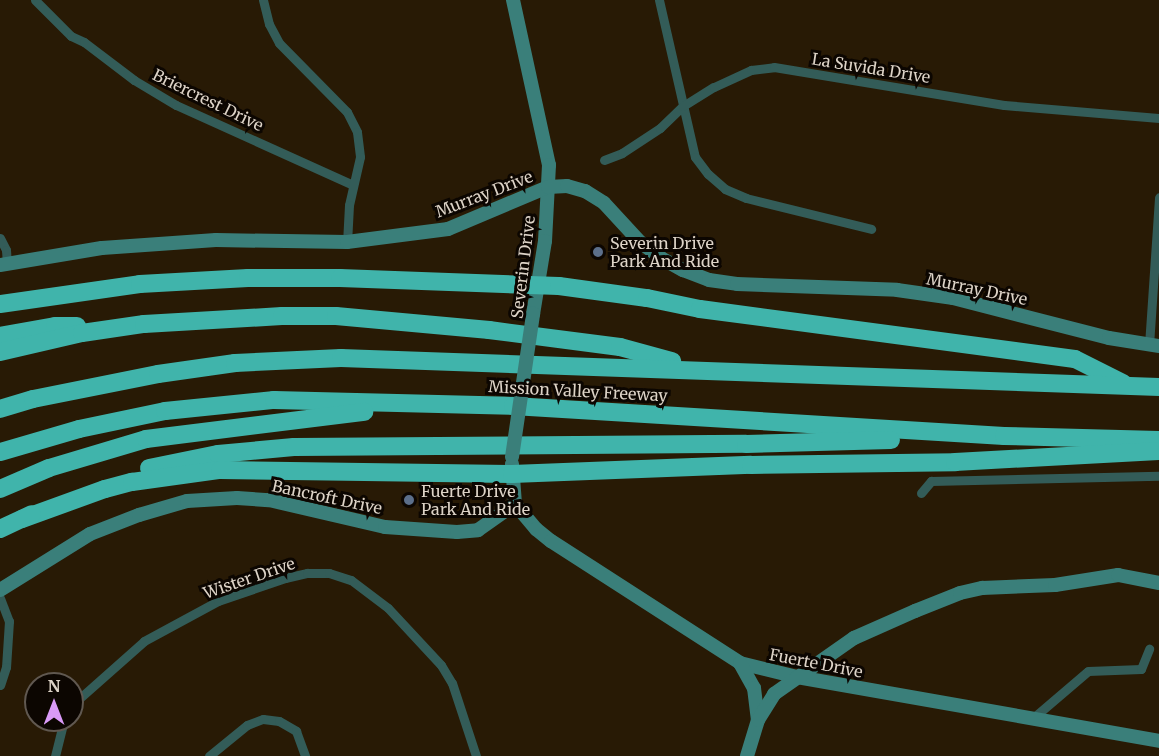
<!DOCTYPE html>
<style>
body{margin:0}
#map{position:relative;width:1159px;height:756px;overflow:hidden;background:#281a05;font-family:Merriweather,serif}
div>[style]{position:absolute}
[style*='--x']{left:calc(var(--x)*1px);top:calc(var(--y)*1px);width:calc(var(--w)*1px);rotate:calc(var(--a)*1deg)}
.street>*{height:9px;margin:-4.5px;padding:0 4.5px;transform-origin:4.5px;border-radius:4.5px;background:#335c58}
.secondary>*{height:14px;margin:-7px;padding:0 7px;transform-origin:7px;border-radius:7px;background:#3a7f7a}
.highway>*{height:18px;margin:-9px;padding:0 9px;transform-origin:9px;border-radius:9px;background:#40b4ab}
.secondary-bridge>*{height:14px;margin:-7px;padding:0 7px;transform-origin:7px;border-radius:7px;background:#3a7f7a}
.dots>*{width:16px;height:16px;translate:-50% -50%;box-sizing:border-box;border:3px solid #0c0601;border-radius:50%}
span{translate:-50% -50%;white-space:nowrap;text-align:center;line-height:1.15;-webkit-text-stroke:6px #0c0601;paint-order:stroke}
.street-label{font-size:16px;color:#ddd3c7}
.poi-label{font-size:16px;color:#ddd3c7}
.left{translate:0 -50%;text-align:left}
.north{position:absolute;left:24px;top:672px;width:60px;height:60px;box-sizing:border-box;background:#0c0601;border:2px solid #605850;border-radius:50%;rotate:0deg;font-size:16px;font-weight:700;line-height:24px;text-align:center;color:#ddd3c7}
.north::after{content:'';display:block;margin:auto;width:21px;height:27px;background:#d99af7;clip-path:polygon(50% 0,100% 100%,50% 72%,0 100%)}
</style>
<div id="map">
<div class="street">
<div style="--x:35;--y:0;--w:51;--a:45"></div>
<div style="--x:71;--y:36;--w:14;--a:25"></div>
<div style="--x:84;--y:42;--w:63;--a:37.2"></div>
<div style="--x:134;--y:80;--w:49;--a:30.8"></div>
<div style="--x:176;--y:105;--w:194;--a:24.3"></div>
<div style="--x:263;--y:0;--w:25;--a:76"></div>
<div style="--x:269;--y:24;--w:21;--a:62"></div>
<div style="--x:279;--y:43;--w:97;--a:45.4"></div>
<div style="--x:347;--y:112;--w:22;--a:63"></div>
<div style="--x:357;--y:132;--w:25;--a:83"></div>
<div style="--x:360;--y:157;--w:49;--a:102.9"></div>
<div style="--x:349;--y:205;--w:37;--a:93"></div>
<div style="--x:659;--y:0;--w:161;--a:77.1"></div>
<div style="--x:695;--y:157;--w:21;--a:53"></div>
<div style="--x:708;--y:174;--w:23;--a:41"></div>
<div style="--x:725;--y:189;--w:23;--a:23"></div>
<div style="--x:746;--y:198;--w:129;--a:13.9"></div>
<div style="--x:604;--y:160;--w:19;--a:-21"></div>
<div style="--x:622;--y:153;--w:45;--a:-33.3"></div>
<div style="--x:660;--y:128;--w:32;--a:-44"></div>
<div style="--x:683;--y:106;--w:36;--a:-32"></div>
<div style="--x:714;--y:87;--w:41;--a:-24.7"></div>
<div style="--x:751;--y:70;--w:23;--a:-7"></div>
<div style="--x:774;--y:67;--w:233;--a:9.4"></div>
<div style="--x:1004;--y:105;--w:156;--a:4.8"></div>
<div style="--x:0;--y:238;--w:13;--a:63"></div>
<div style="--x:6;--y:250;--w:13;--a:86"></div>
<div style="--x:1149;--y:345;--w:148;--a:-86.1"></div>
<div style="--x:921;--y:493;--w:16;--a:-50"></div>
<div style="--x:931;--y:481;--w:228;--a:-1.3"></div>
<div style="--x:0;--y:598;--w:25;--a:69"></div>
<div style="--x:9;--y:621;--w:46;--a:93.7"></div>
<div style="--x:6;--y:667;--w:19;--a:108"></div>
<div style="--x:72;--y:705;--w:96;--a:-41.6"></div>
<div style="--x:144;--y:641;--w:84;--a:-28.4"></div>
<div style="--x:218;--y:601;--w:71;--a:-18.9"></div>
<div style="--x:285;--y:578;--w:23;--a:-13"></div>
<div style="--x:307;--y:573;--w:22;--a:0"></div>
<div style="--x:329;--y:573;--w:23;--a:18"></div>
<div style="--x:351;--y:580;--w:46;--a:37.1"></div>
<div style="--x:388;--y:608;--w:78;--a:47.1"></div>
<div style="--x:441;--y:665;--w:21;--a:59"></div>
<div style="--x:452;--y:683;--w:77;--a:71.8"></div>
<div style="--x:1033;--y:718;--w:72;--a:-40.5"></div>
<div style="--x:1088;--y:671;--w:53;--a:-2.2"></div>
<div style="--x:1141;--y:669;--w:22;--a:-68"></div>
<div style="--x:55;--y:756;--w:37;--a:-76"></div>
<div style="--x:209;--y:756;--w:49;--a:-39.2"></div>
<div style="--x:247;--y:725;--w:17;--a:-21"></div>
<div style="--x:263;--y:719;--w:16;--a:7"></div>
<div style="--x:279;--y:721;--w:20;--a:30"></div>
<div style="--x:296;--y:731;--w:27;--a:70"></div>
</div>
<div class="secondary">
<div style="--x:513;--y:0;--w:169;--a:77.7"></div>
<div style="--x:549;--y:165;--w:76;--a:93"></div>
<div style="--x:545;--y:241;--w:74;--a:99.3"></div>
<div style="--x:0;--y:265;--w:103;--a:-9.5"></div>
<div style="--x:102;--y:248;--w:114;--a:-4"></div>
<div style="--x:216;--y:240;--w:131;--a:0.9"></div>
<div style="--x:347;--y:242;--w:102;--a:-7.3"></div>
<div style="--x:448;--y:229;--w:108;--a:-22.8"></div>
<div style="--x:548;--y:187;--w:19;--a:-3"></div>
<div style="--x:567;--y:186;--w:19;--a:16"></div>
<div style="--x:585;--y:191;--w:22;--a:32"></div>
<div style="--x:604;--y:203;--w:53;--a:47.3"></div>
<div style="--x:640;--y:242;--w:26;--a:37"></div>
<div style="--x:661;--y:258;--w:25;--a:29"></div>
<div style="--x:683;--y:270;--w:28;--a:21"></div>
<div style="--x:709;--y:280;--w:28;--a:8"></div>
<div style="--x:737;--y:284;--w:160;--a:2.1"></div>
<div style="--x:897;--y:290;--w:57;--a:8.1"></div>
<div style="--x:953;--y:298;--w:161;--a:14.4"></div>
<div style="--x:1109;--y:338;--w:51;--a:9.1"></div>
<div style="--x:512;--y:464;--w:40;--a:85.7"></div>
<div style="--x:515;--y:504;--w:33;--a:50"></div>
<div style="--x:536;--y:529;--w:19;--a:39"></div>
<div style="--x:551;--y:541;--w:225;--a:32.8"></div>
<div style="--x:740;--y:663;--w:59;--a:13.8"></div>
<div style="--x:797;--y:677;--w:368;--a:10"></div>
<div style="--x:0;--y:590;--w:106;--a:-31.9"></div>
<div style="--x:90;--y:534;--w:53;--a:-21.2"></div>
<div style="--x:139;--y:515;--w:50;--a:-16.3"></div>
<div style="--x:187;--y:501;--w:50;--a:-3.4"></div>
<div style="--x:237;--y:498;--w:32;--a:4"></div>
<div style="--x:269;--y:500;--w:119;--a:13.1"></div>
<div style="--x:385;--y:527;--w:72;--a:4"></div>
<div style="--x:457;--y:532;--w:21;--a:-5"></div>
<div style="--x:478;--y:530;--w:45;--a:-35.1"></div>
<div style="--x:740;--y:663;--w:29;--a:61"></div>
<div style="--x:754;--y:688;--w:32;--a:83"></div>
<div style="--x:747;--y:756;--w:38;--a:-73"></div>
<div style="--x:758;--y:720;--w:31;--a:-58"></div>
<div style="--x:774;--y:694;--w:98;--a:-35"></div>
<div style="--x:854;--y:638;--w:67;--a:-23.9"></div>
<div style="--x:915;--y:611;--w:48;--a:-21.8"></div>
<div style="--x:960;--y:593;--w:23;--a:-13"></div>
<div style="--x:982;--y:588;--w:73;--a:-2.4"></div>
<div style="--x:1055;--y:585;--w:64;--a:-9"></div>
<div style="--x:1118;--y:575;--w:42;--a:11"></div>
</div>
<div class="highway">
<div style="--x:0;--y:304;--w:141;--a:-8.1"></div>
<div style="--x:140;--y:284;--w:108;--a:-3.2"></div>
<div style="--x:248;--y:278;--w:92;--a:0"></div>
<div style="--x:340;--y:278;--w:219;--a:2.1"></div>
<div style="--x:559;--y:286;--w:89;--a:7.8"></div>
<div style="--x:647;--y:298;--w:54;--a:11.7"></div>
<div style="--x:700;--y:309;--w:378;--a:7.6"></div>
<div style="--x:1075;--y:359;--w:54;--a:26.6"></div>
<div style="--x:0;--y:336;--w:56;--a:-10.3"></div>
<div style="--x:55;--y:326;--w:22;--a:0"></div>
<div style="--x:0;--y:352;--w:84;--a:-13"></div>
<div style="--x:82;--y:333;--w:63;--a:-8.3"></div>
<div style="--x:144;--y:324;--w:138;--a:-3.3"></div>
<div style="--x:282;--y:316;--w:54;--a:0"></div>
<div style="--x:336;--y:316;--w:154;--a:5.2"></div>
<div style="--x:489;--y:330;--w:132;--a:7.4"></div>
<div style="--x:620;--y:347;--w:54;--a:15.1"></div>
<div style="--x:0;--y:409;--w:34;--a:-17"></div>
<div style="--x:33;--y:399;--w:127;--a:-11.3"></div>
<div style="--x:158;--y:374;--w:78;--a:-8.1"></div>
<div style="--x:235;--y:363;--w:106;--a:-2.7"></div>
<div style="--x:341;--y:358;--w:819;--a:2.03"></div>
<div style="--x:0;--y:452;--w:82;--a:-16.2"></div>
<div style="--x:79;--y:429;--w:88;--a:-11.8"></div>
<div style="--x:165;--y:411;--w:110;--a:-5.8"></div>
<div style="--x:274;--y:400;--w:239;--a:1.4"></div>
<div style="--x:513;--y:406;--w:492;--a:3.5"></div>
<div style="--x:1004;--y:436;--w:155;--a:1.5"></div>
<div style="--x:149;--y:468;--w:70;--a:-11.5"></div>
<div style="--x:218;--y:454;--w:76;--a:-5.3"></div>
<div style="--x:294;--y:447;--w:452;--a:-0.4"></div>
<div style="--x:746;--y:444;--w:145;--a:-1.6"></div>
<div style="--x:0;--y:489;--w:53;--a:-23.2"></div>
<div style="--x:49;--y:468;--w:101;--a:-16.6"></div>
<div style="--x:146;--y:439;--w:220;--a:-7.1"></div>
<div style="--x:22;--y:519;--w:88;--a:-19.9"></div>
<div style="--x:105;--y:489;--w:28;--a:-15"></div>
<div style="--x:132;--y:482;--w:89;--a:-7.8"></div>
<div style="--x:220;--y:470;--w:292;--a:0.8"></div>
<div style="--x:512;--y:474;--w:239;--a:-2.2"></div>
<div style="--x:751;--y:465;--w:204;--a:-0.8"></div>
<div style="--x:955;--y:462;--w:204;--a:-3.1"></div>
<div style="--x:0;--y:529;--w:35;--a:-25"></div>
</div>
<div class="secondary-bridge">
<div style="--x:512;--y:457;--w:145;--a:-81.6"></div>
</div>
<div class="dots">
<div style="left:598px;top:252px;background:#5c6f8a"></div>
<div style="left:409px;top:500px;background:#5c6f8a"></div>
</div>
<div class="street-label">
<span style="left:871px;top:68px;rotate:9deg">La Suvida Drive</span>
<span style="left:208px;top:100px;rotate:26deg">Briercrest Drive</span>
<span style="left:484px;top:194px;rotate:-21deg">Murray Drive</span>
<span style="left:523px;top:267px;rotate:-83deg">Severin Drive</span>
<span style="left:977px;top:289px;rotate:12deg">Murray Drive</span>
<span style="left:578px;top:391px;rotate:3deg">Mission Valley Freeway</span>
<span style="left:327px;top:497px;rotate:12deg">Bancroft Drive</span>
<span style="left:249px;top:578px;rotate:-19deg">Wister Drive</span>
<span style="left:816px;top:663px;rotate:11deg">Fuerte Drive</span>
</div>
<div class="poi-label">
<span class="left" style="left:610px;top:252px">Severin Drive<br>Park And Ride</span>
<span class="left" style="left:421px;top:500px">Fuerte Drive<br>Park And Ride</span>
</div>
<div class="north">N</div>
</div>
